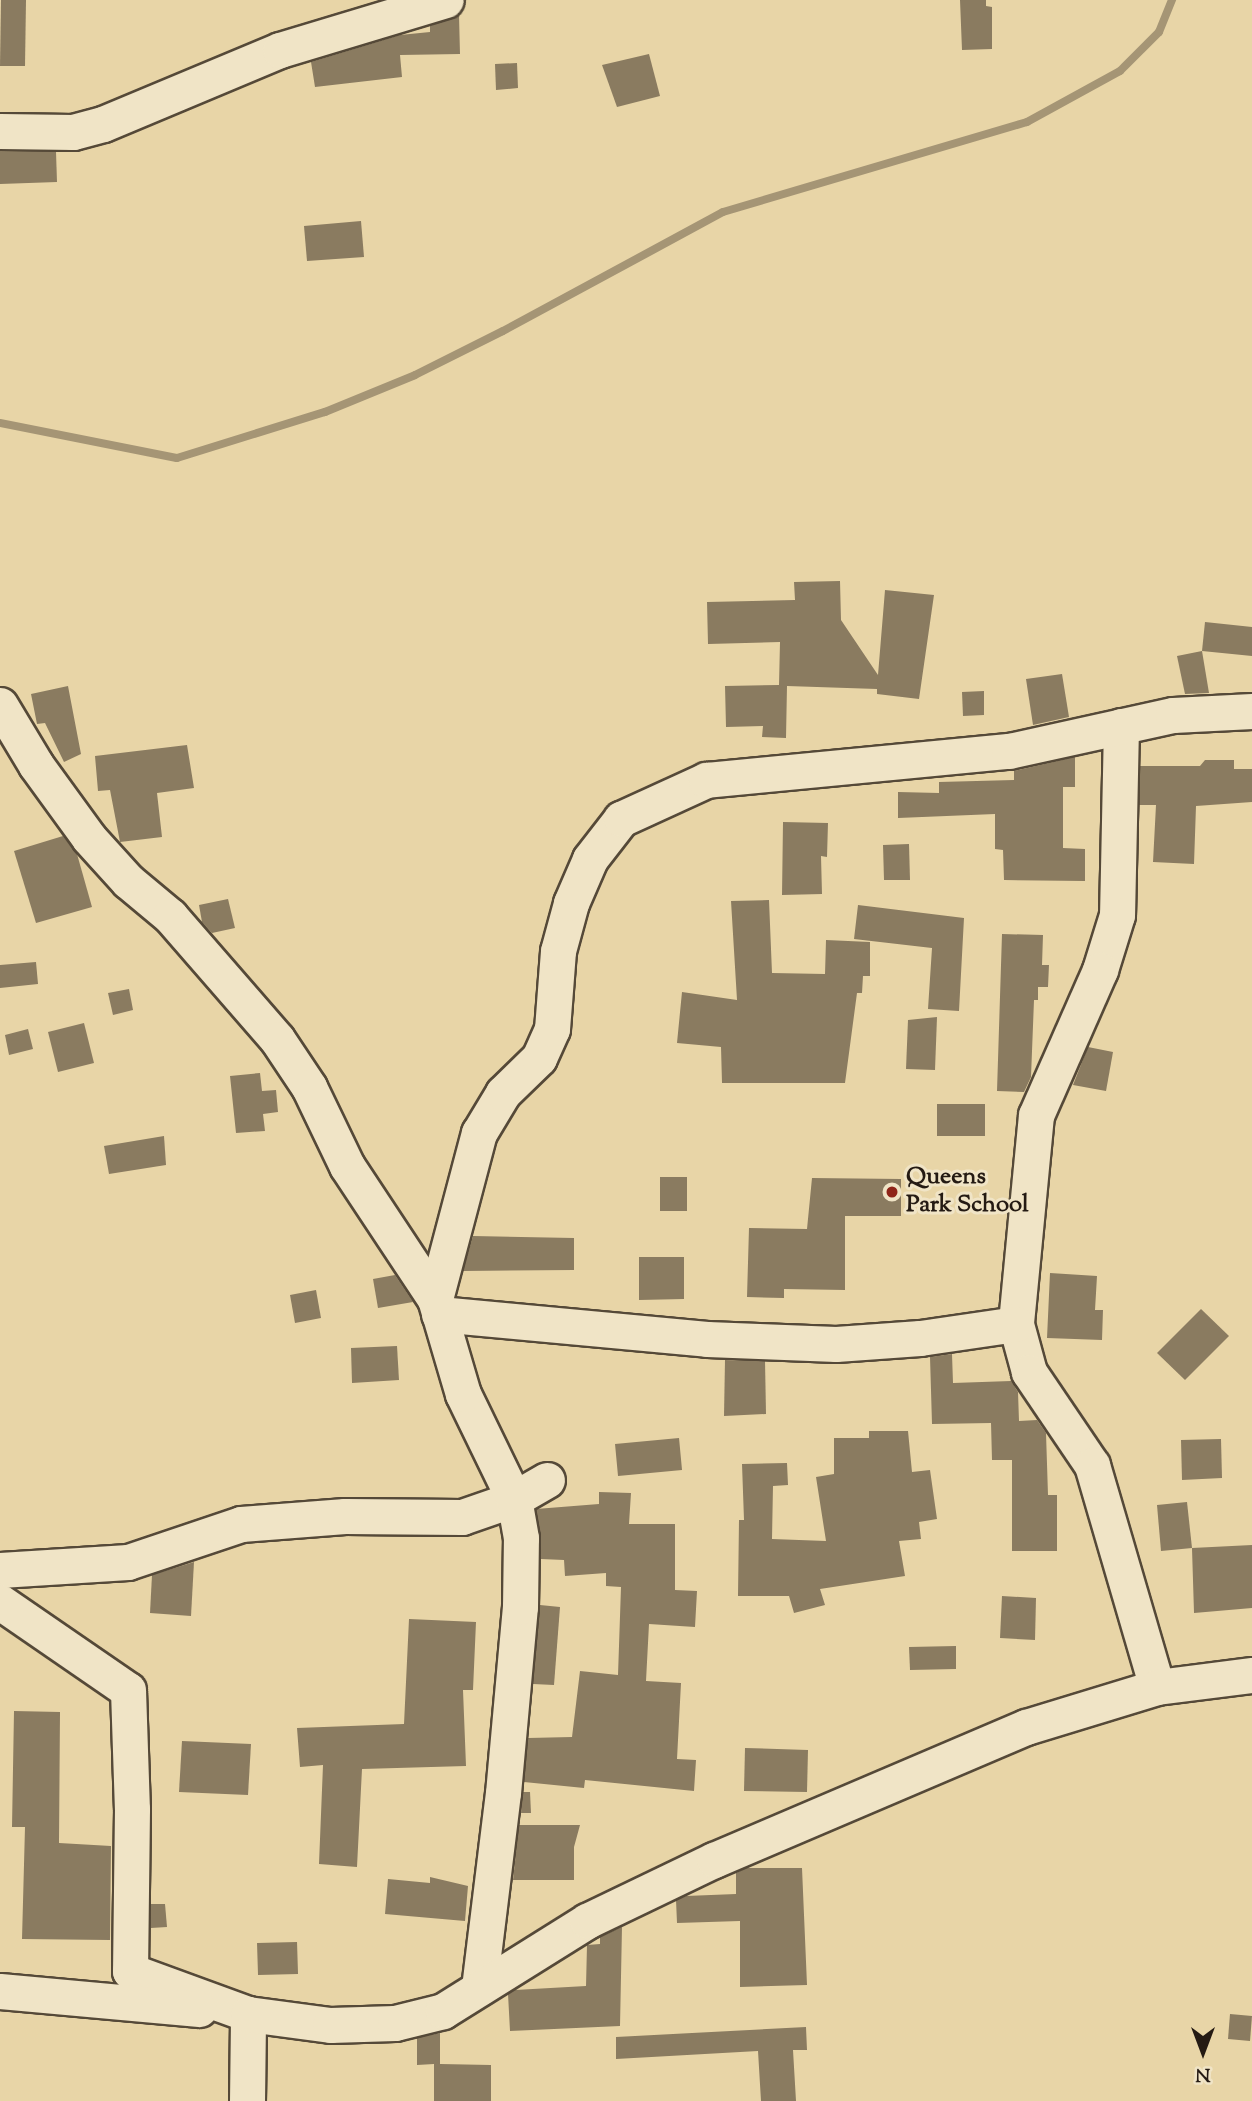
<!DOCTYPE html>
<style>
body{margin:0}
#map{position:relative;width:1252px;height:2101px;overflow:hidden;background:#e8d5a7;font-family:"Sorts Mill Goudy",serif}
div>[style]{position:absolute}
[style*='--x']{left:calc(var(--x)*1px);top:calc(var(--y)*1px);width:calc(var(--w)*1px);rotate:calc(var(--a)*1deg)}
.stream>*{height:8px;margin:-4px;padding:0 4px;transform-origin:4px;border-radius:4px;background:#a59575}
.building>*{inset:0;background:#8a7b60}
.roads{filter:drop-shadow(2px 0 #554938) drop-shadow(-2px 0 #554938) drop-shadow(0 2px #554938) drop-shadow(0 -2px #554938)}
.minor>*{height:35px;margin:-17.5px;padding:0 17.5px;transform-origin:17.5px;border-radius:17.5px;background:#f0e4c6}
.dots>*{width:19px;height:19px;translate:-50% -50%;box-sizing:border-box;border:4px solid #f0e4c6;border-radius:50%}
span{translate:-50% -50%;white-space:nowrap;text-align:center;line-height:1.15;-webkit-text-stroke:6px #f0e4c6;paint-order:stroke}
.poi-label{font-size:24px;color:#241a13;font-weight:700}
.left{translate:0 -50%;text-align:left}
.north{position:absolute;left:1168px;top:2017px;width:70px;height:70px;-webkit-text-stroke:5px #f0e4c6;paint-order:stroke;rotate:180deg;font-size:19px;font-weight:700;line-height:28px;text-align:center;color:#241a13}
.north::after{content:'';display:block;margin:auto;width:24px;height:32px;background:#241a13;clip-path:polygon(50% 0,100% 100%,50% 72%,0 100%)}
</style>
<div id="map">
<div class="stream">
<div style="--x:0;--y:423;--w:180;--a:11.2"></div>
<div style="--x:177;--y:458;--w:155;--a:-17.3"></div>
<div style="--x:325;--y:412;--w:97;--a:-22.3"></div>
<div style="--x:415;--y:375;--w:98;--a:-26.6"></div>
<div style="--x:503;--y:331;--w:250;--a:-28.4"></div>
<div style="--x:723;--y:212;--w:317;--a:-16.5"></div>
<div style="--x:1027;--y:122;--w:106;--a:-28.7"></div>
<div style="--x:1120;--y:71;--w:55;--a:-45"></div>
<div style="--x:1159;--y:32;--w:35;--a:-68"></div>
</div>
<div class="building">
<div style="clip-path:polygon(1px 0,26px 0,25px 66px,0 66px)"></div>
<div style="clip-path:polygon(960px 0,986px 0,986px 6px,992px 7px,992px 49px,962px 50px)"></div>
<div style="clip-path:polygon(459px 15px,460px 54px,400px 55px,402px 77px,315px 87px,311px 62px,400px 35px,430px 32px,430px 26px)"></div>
<div style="clip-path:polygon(649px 54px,660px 96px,617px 107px,602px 65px)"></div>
<div style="clip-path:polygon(517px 63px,518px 88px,496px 90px,495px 64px)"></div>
<div style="clip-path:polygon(0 151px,56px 152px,57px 182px,0 184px)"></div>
<div style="clip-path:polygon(361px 221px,364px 257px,307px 261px,304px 226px)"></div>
<div style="clip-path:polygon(840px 581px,841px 620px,878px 675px,885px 590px,934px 595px,919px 699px,877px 694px,877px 689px,787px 686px,786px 738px,762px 737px,763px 726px,726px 727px,725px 686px,779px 685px,780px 642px,708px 644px,707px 602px,795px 600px,794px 582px)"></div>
<div style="clip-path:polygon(1205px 622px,1252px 627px,1252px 656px,1202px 651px)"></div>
<div style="clip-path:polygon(1202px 651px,1209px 693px,1185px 694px,1177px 656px)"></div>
<div style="clip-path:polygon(1062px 674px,1069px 717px,1033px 725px,1026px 679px)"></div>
<div style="clip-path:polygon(68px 686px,81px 754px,64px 762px,45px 723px,37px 724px,31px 694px)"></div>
<div style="clip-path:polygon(984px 691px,984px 715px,963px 716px,962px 692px)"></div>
<div style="clip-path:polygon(187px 745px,194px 788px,157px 793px,162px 837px,120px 842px,110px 790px,98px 791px,95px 756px)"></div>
<div style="clip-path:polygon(1075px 757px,1075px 787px,1063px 787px,1063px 848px,1085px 849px,1085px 881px,1004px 880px,1003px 850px,995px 849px,995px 814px,898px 818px,898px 792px,939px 793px,939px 782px,1014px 780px,1014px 771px)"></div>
<div style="clip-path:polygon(1205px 760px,1234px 760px,1234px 769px,1252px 769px,1252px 802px,1196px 806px,1194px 864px,1153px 862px,1156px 805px,1139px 805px,1140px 766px,1200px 766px)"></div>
<div style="clip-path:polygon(783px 822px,828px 823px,827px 857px,821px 856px,822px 894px,782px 895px)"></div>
<div style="clip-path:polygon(63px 836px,77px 854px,92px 907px,36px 923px,14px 851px)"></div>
<div style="clip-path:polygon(909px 844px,910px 880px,884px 880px,883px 845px)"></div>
<div style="clip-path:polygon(228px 899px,235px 928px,212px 933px,202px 922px,199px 905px)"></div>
<div style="clip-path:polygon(769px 900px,772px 973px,825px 974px,826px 940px,870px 942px,870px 976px,863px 976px,862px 993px,857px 993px,845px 1083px,722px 1083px,721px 1047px,677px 1043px,682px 992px,737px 1000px,731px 901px)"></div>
<div style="clip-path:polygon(858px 905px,964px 918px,959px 1011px,928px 1009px,932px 948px,854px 939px)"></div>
<div style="clip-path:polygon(1002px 934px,1043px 935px,1042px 965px,1049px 965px,1048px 987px,1038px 987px,1038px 1000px,1034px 1000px,1031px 1077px,1024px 1092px,997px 1091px)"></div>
<div style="clip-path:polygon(36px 962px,38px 984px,0 988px,0 965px)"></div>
<div style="clip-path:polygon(129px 989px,133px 1010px,113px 1015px,108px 993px)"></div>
<div style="clip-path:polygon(937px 1017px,935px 1070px,906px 1069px,908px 1020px)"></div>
<div style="clip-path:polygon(84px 1023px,94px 1063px,58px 1072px,48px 1032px)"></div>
<div style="clip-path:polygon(28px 1029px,33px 1049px,9px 1055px,5px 1035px)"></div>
<div style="clip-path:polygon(1088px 1047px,1113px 1052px,1106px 1091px,1073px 1085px)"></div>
<div style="clip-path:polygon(260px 1073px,262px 1091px,276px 1090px,278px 1112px,263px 1114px,265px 1131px,236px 1133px,230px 1076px)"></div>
<div style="clip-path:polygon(937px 1104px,985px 1104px,985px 1136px,937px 1136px)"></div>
<div style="clip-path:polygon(164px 1136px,166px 1165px,109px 1174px,104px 1146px)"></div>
<div style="clip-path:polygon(660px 1177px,687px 1177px,687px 1211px,660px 1211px)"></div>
<div style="clip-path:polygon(812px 1178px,901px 1179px,901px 1216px,845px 1216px,845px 1290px,784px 1289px,784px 1298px,747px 1297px,749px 1228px,807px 1229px)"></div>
<div style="clip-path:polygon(473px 1236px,574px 1238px,574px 1270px,463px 1271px)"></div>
<div style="clip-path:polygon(639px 1257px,684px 1257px,684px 1299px,639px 1300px)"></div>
<div style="clip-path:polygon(1050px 1273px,1097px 1276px,1095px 1310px,1103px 1310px,1102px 1340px,1047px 1338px)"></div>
<div style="clip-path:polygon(395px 1275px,413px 1302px,378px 1308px,373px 1279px)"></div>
<div style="clip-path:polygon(316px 1290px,321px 1318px,295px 1323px,290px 1295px)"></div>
<div style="clip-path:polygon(1201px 1309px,1229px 1336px,1185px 1380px,1157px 1353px)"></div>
<div style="clip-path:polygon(397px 1346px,399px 1380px,352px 1383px,351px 1348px)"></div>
<div style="clip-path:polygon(952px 1354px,953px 1383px,1011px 1381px,1018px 1392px,1019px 1421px,1037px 1420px,1046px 1433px,1048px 1495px,1057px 1495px,1057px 1551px,1012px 1551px,1012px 1460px,992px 1460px,991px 1423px,932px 1424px,930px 1357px)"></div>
<div style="clip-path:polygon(725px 1360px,765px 1361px,766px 1414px,724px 1416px)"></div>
<div style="clip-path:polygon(869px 1431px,908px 1431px,912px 1472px,930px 1470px,937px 1519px,919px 1522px,921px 1539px,899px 1541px,905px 1576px,820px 1589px,825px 1605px,794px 1613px,789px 1596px,738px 1596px,739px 1520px,744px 1520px,742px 1464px,787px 1463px,788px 1485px,773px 1486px,772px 1539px,826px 1541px,816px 1477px,834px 1474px,834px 1438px,869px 1438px)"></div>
<div style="clip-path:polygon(679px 1438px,682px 1470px,618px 1476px,615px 1444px)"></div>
<div style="clip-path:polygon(1221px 1439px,1222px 1478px,1182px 1480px,1181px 1440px)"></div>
<div style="clip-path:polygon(599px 1492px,631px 1493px,629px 1524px,675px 1524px,675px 1590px,697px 1591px,695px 1627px,649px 1624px,646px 1681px,681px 1683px,677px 1759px,696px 1760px,694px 1791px,585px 1780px,584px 1788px,524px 1782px,528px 1738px,572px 1737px,580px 1671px,618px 1675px,621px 1587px,606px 1586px,606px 1573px,565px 1576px,564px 1560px,541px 1559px,536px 1509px,599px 1504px)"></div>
<div style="clip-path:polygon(1187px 1502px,1192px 1548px,1161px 1551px,1157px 1505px)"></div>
<div style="clip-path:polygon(1252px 1545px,1252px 1608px,1194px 1613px,1192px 1548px)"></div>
<div style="clip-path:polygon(194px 1562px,191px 1616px,150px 1613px,152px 1575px)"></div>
<div style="clip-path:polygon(1002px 1596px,1036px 1598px,1035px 1640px,1000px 1638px)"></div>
<div style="clip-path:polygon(540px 1605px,560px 1607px,554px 1685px,533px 1684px)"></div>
<div style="clip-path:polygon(409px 1619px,476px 1622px,473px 1690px,463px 1690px,466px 1766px,362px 1769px,357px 1867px,319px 1864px,323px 1765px,300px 1767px,297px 1728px,404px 1724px)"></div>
<div style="clip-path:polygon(956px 1646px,956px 1669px,910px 1670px,909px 1647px)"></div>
<div style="clip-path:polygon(14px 1711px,60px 1712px,59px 1843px,111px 1846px,110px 1940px,22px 1939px,25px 1827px,12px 1827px)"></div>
<div style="clip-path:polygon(182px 1741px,251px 1744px,248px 1795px,179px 1792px)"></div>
<div style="clip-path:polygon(745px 1748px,808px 1750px,807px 1792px,744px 1791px)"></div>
<div style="clip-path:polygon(523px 1792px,530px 1792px,531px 1813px,521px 1813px)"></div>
<div style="clip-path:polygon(519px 1825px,580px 1825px,574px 1847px,574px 1880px,513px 1880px)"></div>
<div style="clip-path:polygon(746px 1868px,802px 1868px,807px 1985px,740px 1987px,740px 1921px,677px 1923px,676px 1900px,686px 1896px,736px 1894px,736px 1873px)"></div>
<div style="clip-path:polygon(430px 1877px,468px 1886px,465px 1921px,385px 1914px,388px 1879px,430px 1883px)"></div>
<div style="clip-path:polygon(151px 1904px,165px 1904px,167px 1927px,151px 1928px)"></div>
<div style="clip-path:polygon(622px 1927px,620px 2026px,510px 2031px,508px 1994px,515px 1990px,586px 1986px,587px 1945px,600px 1944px,600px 1937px)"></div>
<div style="clip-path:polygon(297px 1942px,298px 1974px,258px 1975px,257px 1943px)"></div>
<div style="clip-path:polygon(1230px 2014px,1252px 2016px,1250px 2041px,1228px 2039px)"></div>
<div style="clip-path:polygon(806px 2027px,807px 2050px,793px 2050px,796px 2101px,761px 2101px,758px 2051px,616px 2059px,616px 2037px)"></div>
<div style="clip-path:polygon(440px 2033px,440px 2064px,491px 2065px,491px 2101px,434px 2101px,434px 2064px,417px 2065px,417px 2038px)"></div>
</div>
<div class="roads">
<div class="minor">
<div style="--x:0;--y:131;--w:73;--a:0.8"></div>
<div style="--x:73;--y:132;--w:31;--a:-15"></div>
<div style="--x:103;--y:124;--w:192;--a:-22.7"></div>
<div style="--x:280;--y:50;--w:173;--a:-16.8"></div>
<div style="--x:0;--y:705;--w:70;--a:59"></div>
<div style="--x:36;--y:765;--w:90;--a:54"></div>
<div style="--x:89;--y:838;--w:58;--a:47.8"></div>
<div style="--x:128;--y:881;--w:55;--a:39.8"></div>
<div style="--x:170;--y:916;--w:163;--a:49"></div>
<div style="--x:277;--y:1039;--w:58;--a:56.3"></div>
<div style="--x:309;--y:1087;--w:88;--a:64.3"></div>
<div style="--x:347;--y:1166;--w:159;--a:56.5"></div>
<div style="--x:1121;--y:726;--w:189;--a:91.2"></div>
<div style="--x:1117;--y:915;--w:58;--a:107.2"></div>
<div style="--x:1100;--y:970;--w:158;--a:113.8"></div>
<div style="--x:1036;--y:1115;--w:210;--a:95.5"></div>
<div style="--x:1016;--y:1324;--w:50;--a:74.8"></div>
<div style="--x:1029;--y:1372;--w:112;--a:55.9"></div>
<div style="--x:1092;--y:1465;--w:231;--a:73.7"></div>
<div style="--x:439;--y:1314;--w:269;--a:5.3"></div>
<div style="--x:707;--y:1339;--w:129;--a:2.2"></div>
<div style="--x:836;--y:1344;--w:84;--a:-4.1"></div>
<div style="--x:920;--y:1338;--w:97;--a:-8.3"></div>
<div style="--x:0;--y:1570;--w:128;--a:-3.6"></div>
<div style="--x:128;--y:1562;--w:119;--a:-18.6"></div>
<div style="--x:241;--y:1524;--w:104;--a:-4.4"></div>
<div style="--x:345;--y:1516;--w:117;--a:0.5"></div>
<div style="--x:462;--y:1517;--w:55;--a:-19.1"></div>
<div style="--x:514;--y:1499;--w:38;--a:-30"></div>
<div style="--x:0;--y:1602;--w:155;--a:34.5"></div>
<div style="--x:128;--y:1690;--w:119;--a:88.1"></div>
<div style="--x:132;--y:1809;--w:162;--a:90.7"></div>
<div style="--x:130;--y:1971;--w:126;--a:20"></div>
<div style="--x:479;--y:1988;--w:196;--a:-83"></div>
<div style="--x:503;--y:1793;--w:187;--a:-84.8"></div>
<div style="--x:520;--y:1607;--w:69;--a:-89.2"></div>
<div style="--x:521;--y:1538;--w:40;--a:-100"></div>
<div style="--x:514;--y:1499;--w:117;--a:-115.9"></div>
<div style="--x:463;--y:1394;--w:99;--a:-106.4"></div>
<div style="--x:435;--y:1299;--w:172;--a:-75.2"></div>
<div style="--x:479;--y:1133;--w:47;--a:-59"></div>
<div style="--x:503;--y:1093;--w:50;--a:-44.2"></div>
<div style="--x:539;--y:1058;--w:32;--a:-66"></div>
<div style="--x:552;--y:1029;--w:78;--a:-85.6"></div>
<div style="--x:558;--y:951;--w:50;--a:-74.8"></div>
<div style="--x:571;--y:903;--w:48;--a:-66.6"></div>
<div style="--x:590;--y:859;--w:51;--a:-52.2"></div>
<div style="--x:621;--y:819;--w:94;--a:-24.6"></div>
<div style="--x:706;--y:780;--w:304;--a:-5.5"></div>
<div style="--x:1009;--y:751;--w:168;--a:-12.4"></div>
<div style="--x:1173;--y:715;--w:79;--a:-2.9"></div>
<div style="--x:0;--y:1991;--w:200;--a:5.2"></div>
<div style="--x:247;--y:2101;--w:87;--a:-89.3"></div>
<div style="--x:248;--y:2014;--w:83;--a:7.6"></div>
<div style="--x:330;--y:2025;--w:65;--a:-1.8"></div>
<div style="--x:395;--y:2023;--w:49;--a:-14"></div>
<div style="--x:443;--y:2011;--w:170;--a:-32"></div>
<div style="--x:587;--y:1921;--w:141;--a:-25.7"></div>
<div style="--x:714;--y:1860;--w:339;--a:-23.1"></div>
<div style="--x:1026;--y:1727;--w:137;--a:-17"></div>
<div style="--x:1157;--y:1687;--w:96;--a:-7.2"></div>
</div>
</div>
<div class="dots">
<div style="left:892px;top:1192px;background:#8f2418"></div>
</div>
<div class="poi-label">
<span class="left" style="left:906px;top:1192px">Queens<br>Park School</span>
</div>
<div class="north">N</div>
</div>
